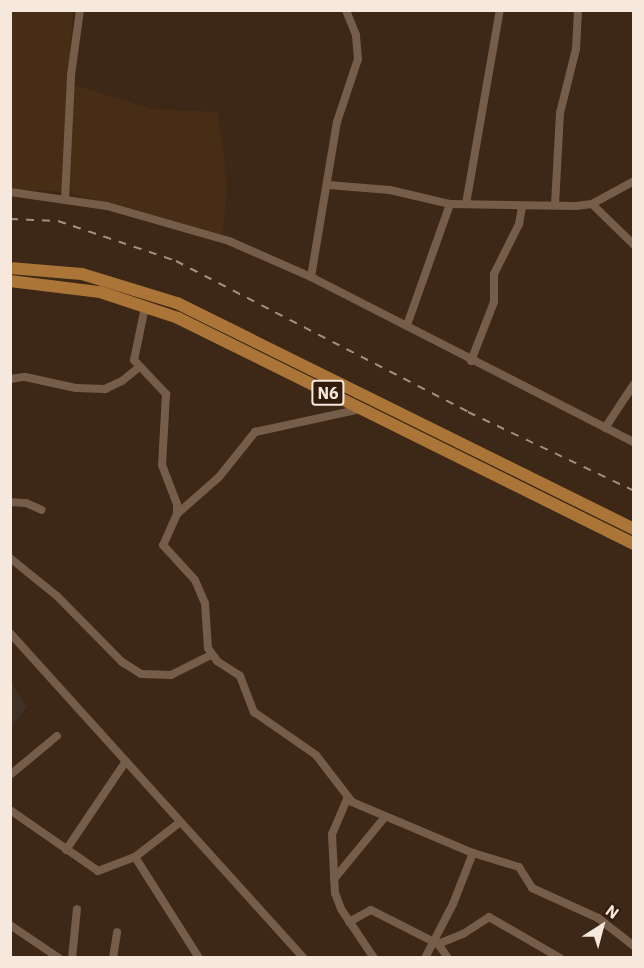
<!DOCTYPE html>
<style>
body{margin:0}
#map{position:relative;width:644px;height:968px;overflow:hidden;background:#3d2716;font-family:"IBM Plex Sans",sans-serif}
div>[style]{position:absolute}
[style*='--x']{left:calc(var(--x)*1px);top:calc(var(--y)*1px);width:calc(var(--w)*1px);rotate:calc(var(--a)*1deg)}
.commercial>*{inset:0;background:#413026}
.built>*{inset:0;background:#482d16}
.minor>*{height:8px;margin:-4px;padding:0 4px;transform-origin:4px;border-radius:4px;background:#765d4a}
.trunk>*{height:12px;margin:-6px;padding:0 6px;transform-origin:6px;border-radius:6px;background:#ab7538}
.rail>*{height:2px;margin-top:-1px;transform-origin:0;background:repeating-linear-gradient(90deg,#a29083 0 8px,transparent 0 16px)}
span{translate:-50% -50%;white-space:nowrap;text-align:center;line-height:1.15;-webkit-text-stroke:4.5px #321d0c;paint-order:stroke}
.shield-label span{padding:2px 4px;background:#321d0c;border:2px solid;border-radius:4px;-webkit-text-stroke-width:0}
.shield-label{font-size:16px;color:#f6e8dd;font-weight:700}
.frame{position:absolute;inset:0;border:12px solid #f6e8dd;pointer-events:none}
.north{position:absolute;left:572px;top:896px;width:60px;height:60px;-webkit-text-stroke:4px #321d0c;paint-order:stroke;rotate:36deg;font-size:16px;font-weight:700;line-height:24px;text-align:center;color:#f6e8dd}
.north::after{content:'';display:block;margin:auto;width:21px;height:27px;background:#f6e8dd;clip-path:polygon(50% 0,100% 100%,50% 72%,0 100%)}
</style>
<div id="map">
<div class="commercial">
<div style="clip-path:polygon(11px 682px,27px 707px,11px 727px,10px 727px)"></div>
</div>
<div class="built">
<div style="clip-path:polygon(11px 11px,73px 11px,68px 83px,152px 109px,218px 112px,227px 182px,223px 235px,66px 192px,11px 189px)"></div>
</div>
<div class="minor">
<div style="--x:328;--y:185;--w:62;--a:4.6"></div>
<div style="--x:390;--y:190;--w:62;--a:13.1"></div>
<div style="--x:10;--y:192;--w:98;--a:8.2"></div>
<div style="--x:107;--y:206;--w:127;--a:16"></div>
<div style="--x:229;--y:241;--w:90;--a:23.7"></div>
<div style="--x:311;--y:277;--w:363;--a:27.1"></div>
<div style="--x:65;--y:199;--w:124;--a:-87.2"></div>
<div style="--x:71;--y:75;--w:66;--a:-82.1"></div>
<div style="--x:466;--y:204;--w:197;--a:-80.1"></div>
<div style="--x:592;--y:204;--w:59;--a:44.3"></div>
<div style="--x:555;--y:205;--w:92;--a:-86.9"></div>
<div style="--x:560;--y:113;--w:66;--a:-76"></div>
<div style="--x:576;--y:49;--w:39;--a:-87"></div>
<div style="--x:311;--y:277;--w:157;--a:-80.5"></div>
<div style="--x:337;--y:122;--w:66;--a:-71.6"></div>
<div style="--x:358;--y:59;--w:24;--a:-95"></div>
<div style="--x:356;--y:35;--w:27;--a:-112"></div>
<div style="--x:145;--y:307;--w:54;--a:101.7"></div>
<div style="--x:134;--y:360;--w:47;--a:46.7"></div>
<div style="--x:166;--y:394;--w:71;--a:93.2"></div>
<div style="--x:162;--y:465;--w:42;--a:69"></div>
<div style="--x:177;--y:504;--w:10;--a:90"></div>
<div style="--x:177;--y:514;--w:34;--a:114"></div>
<div style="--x:163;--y:545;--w:47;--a:47.6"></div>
<div style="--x:195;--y:580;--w:25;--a:67"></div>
<div style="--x:205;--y:603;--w:45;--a:86.2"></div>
<div style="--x:208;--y:648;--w:16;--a:55"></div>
<div style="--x:217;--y:661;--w:27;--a:33"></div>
<div style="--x:240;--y:676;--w:39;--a:69"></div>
<div style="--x:254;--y:712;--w:75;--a:34.7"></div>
<div style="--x:316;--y:755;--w:59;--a:52.5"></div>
<div style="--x:352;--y:802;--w:131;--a:22.9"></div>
<div style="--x:473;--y:853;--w:48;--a:16.9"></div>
<div style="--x:519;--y:867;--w:25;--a:58"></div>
<div style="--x:532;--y:888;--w:72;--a:24.4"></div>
<div style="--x:598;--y:918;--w:46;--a:37.9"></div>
<div style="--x:407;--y:325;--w:128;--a:-70.4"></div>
<div style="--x:450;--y:204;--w:126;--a:0.9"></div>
<div style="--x:576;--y:206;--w:16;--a:-7"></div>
<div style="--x:592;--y:204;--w:48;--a:-28.7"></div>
<div style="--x:471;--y:361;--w:63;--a:-68.7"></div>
<div style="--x:494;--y:302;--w:28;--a:-90"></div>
<div style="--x:494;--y:274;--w:56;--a:-63.4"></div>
<div style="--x:519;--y:224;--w:17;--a:-80"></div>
<div style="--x:10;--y:379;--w:15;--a:-8"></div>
<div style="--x:25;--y:377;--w:52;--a:12.2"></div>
<div style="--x:76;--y:388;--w:29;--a:2"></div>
<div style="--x:105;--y:389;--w:19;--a:-25"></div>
<div style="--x:122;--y:381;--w:22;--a:-39"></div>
<div style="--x:605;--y:428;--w:53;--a:-56.6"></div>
<div style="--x:10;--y:502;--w:16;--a:4"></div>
<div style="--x:26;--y:503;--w:17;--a:24"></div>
<div style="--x:177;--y:514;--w:56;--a:-41.4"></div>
<div style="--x:219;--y:477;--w:58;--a:-51.3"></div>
<div style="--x:255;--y:432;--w:108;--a:-12.2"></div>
<div style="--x:10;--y:558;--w:60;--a:39"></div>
<div style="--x:57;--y:596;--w:93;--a:45.4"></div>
<div style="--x:122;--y:662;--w:22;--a:32"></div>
<div style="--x:141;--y:674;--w:30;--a:2"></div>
<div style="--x:171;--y:675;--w:45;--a:-26.6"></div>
<div style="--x:10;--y:633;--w:438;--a:47.9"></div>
<div style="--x:10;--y:775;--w:61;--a:-39.7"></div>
<div style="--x:347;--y:799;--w:38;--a:113"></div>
<div style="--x:332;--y:834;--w:59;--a:87.1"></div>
<div style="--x:335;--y:893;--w:17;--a:69"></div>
<div style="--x:341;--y:909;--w:59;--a:56"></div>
<div style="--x:10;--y:810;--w:107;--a:34.7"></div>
<div style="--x:98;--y:871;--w:40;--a:-21"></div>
<div style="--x:135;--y:857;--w:56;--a:-37.7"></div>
<div style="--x:66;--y:850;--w:107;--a:-56"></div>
<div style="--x:135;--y:857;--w:120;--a:57.6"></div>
<div style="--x:334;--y:879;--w:80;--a:-50.6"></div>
<div style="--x:349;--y:922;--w:25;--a:-29"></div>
<div style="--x:371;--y:910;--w:75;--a:26.9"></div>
<div style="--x:438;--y:944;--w:27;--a:-22"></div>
<div style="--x:463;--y:934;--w:31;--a:-33"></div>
<div style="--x:489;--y:917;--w:82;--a:30"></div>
<div style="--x:10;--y:925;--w:59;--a:34"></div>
<div style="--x:438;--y:944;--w:17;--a:54"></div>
<div style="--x:72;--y:958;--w:49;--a:-84.2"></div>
<div style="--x:113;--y:958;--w:26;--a:-81"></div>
<div style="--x:425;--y:958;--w:61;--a:-62.6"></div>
<div style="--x:453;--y:904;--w:55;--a:-68.6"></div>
</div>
<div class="trunk">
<div style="--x:10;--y:268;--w:72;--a:4.8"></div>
<div style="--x:82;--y:274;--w:99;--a:17"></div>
<div style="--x:177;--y:303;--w:510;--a:26.31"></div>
<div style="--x:10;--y:281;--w:91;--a:7"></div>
<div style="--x:100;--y:292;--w:82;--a:18.4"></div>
<div style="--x:178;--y:318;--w:509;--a:26.36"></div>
</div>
<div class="rail">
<div style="--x:10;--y:219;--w:48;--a:2.4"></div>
<div style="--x:58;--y:221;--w:125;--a:18.7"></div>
<div style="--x:176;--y:261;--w:329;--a:27.3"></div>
<div style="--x:468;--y:412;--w:184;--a:25.4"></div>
</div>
<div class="shield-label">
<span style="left:328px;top:393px">N6</span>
</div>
<div class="frame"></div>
<div class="north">N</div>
</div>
